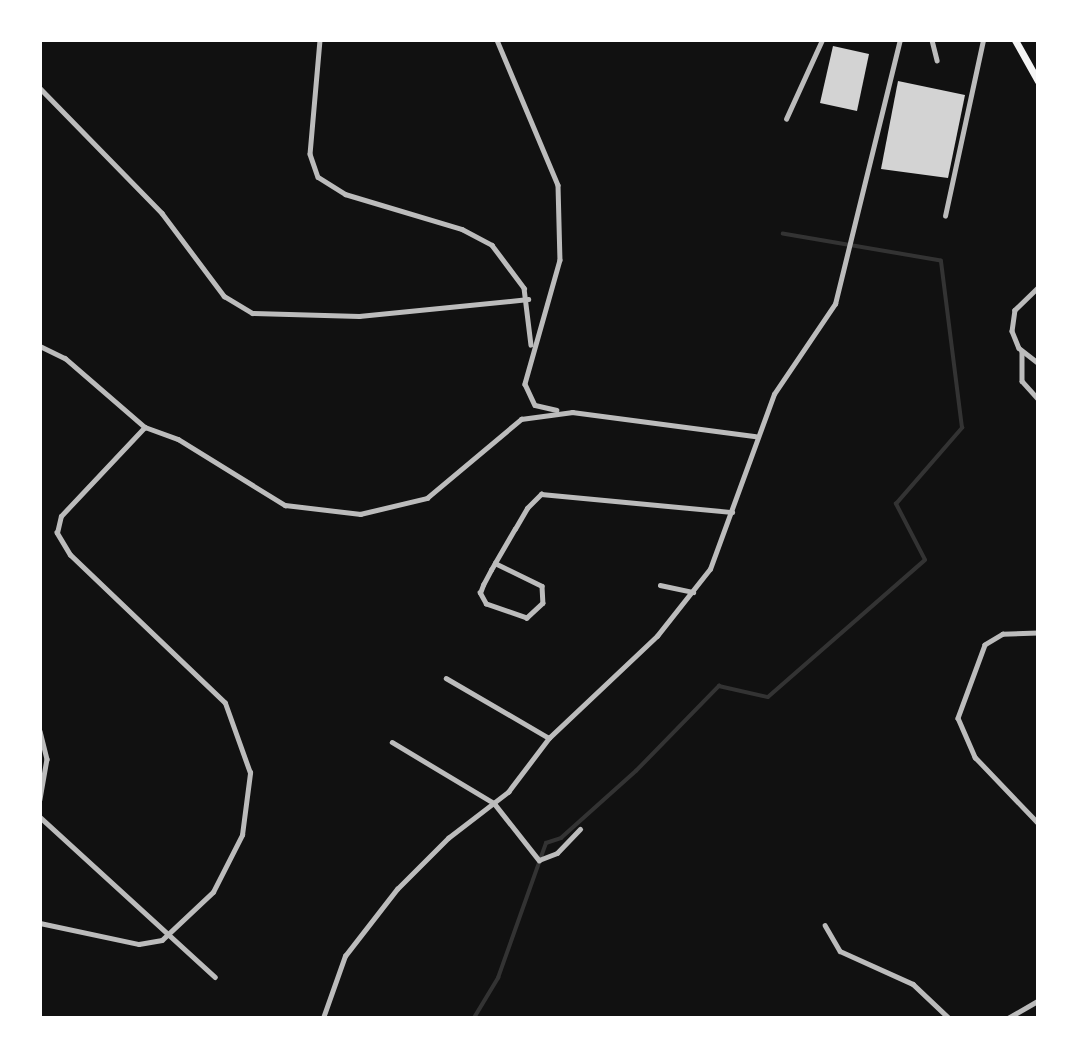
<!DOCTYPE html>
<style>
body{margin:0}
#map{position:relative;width:1078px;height:1058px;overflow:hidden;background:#111;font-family:"Fira Sans",sans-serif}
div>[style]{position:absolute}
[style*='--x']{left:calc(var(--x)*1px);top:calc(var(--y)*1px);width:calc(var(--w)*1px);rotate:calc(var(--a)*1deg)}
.stream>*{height:3.5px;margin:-1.75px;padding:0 1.75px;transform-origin:1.75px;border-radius:1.75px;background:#333}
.building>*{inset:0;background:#d3d3d3}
.service>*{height:2.5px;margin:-1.25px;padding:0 1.25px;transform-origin:1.25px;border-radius:1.25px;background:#bcbcbc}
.minor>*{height:4.5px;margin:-2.25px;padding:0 2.25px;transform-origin:2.25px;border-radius:2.25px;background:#bcbcbc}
.primary>*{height:7px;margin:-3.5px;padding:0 3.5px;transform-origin:3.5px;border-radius:3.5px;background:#f5f5f5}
span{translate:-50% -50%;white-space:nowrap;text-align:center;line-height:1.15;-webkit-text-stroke:7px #fff;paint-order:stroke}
.frame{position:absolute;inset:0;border:42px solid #fff;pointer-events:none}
</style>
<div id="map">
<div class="stream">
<div style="--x:474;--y:1018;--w:47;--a:-59"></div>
<div style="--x:498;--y:978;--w:143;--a:-70.4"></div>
<div style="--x:546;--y:843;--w:16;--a:-18"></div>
<div style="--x:561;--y:838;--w:101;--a:-41.8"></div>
<div style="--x:636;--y:771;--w:119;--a:-45.7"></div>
<div style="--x:719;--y:686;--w:50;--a:12.7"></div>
<div style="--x:768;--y:697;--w:208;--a:-41.1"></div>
<div style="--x:925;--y:560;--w:63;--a:-117.4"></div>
<div style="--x:896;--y:504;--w:101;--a:-49"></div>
<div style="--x:962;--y:428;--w:168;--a:-97.2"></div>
<div style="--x:941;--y:261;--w:160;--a:-170.3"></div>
</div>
<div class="building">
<div style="clip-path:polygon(833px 46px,869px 54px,857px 111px,820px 103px)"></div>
<div style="clip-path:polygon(898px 81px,965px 95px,948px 178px,881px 169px)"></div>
</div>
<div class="service">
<div style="--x:1037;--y:150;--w:3;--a:-72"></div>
</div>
<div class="minor">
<div style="--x:320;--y:40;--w:114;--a:95"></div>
<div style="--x:310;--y:154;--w:24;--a:71"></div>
<div style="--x:318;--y:177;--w:32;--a:32"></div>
<div style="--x:345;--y:194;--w:122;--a:16.7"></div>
<div style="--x:462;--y:229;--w:34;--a:28"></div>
<div style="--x:492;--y:245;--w:54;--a:53.3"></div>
<div style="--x:524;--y:288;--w:57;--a:83"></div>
<div style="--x:497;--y:40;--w:157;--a:67.2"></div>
<div style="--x:558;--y:185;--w:75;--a:88.5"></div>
<div style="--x:560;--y:260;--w:129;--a:105.8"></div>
<div style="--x:525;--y:384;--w:23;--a:65"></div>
<div style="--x:535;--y:405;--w:22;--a:13"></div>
<div style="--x:932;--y:40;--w:21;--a:76"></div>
<div style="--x:40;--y:88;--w:175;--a:45.7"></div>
<div style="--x:162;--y:213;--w:104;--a:53.2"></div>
<div style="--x:224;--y:296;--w:33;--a:31"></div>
<div style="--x:252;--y:313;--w:107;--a:1.6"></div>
<div style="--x:359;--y:316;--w:170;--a:-5.7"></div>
<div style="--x:786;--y:119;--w:87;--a:-65.5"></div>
<div style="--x:945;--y:216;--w:180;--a:-77.8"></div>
<div style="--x:1038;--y:288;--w:32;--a:136"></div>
<div style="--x:1015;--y:310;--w:21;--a:98"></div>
<div style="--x:1012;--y:331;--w:18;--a:68"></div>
<div style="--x:1019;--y:348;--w:24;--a:38"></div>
<div style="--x:40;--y:346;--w:28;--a:26"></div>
<div style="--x:65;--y:358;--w:106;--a:40.8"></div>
<div style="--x:1022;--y:352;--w:29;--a:90"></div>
<div style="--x:1022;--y:381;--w:24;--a:48"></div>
<div style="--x:572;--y:412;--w:185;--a:7.5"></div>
<div style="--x:495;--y:563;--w:52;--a:26.1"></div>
<div style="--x:542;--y:586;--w:17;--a:87"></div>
<div style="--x:543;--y:603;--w:22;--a:137"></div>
<div style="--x:527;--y:618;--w:43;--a:-161.1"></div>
<div style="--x:486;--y:604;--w:13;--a:-119"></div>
<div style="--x:480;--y:593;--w:9;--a:-69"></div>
<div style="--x:483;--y:585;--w:17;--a:-62"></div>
<div style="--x:491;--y:570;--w:8;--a:-60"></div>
<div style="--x:495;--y:563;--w:39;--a:-60"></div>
<div style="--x:515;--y:529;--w:24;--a:-60"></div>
<div style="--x:527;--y:508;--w:20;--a:-45"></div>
<div style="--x:541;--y:494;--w:192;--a:5.4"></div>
<div style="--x:660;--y:585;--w:34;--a:12"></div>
<div style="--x:1038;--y:633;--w:35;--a:178"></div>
<div style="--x:1003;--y:634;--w:21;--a:149"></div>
<div style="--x:985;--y:645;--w:78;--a:110.3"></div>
<div style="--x:958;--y:718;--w:43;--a:66.4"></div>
<div style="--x:975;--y:757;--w:91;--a:46.3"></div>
<div style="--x:446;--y:678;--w:119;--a:30.2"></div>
<div style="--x:40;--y:731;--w:29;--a:76"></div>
<div style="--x:47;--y:759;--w:41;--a:99.9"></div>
<div style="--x:392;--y:742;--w:119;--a:30.9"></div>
<div style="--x:494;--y:803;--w:73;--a:51.7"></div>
<div style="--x:539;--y:860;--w:19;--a:-21"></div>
<div style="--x:557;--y:853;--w:33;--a:-46"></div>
<div style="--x:40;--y:817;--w:237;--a:42.4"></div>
<div style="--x:40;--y:923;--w:101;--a:12"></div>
<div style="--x:139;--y:944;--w:23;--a:-10"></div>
<div style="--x:162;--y:940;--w:70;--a:-43.3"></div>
<div style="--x:213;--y:892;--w:64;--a:-63"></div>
<div style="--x:242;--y:835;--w:63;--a:-82.6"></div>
<div style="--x:250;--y:773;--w:74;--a:-109.7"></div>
<div style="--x:225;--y:703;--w:214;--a:-136.3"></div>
<div style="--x:70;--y:555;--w:26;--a:-121"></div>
<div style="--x:57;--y:533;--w:17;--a:-77"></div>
<div style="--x:61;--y:516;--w:122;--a:-46.7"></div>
<div style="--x:145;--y:427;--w:35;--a:20"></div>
<div style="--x:178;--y:439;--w:126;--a:31.7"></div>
<div style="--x:285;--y:505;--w:76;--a:6.8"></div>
<div style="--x:360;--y:514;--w:69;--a:-13.4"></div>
<div style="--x:427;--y:498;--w:123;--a:-40"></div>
<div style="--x:521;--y:419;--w:52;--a:-7.7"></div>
<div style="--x:825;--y:925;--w:30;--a:60"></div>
<div style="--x:840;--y:951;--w:80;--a:24.3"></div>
<div style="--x:913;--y:984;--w:50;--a:43.4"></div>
<div style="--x:323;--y:1018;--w:66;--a:-70.5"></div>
<div style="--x:345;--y:956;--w:85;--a:-52.2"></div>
<div style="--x:397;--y:889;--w:72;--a:-45"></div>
<div style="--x:448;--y:838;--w:76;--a:-37.5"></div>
<div style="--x:508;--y:792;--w:68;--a:-52.8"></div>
<div style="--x:549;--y:738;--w:149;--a:-43.4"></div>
<div style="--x:657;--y:636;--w:85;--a:-51.7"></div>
<div style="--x:710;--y:569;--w:186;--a:-69.9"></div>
<div style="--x:774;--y:394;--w:109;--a:-55.9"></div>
<div style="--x:835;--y:304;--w:272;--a:-76.2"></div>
<div style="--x:1008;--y:1018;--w:34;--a:-30"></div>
</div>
<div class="primary">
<div style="--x:1015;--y:40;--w:47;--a:60.7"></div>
</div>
<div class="frame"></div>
</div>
